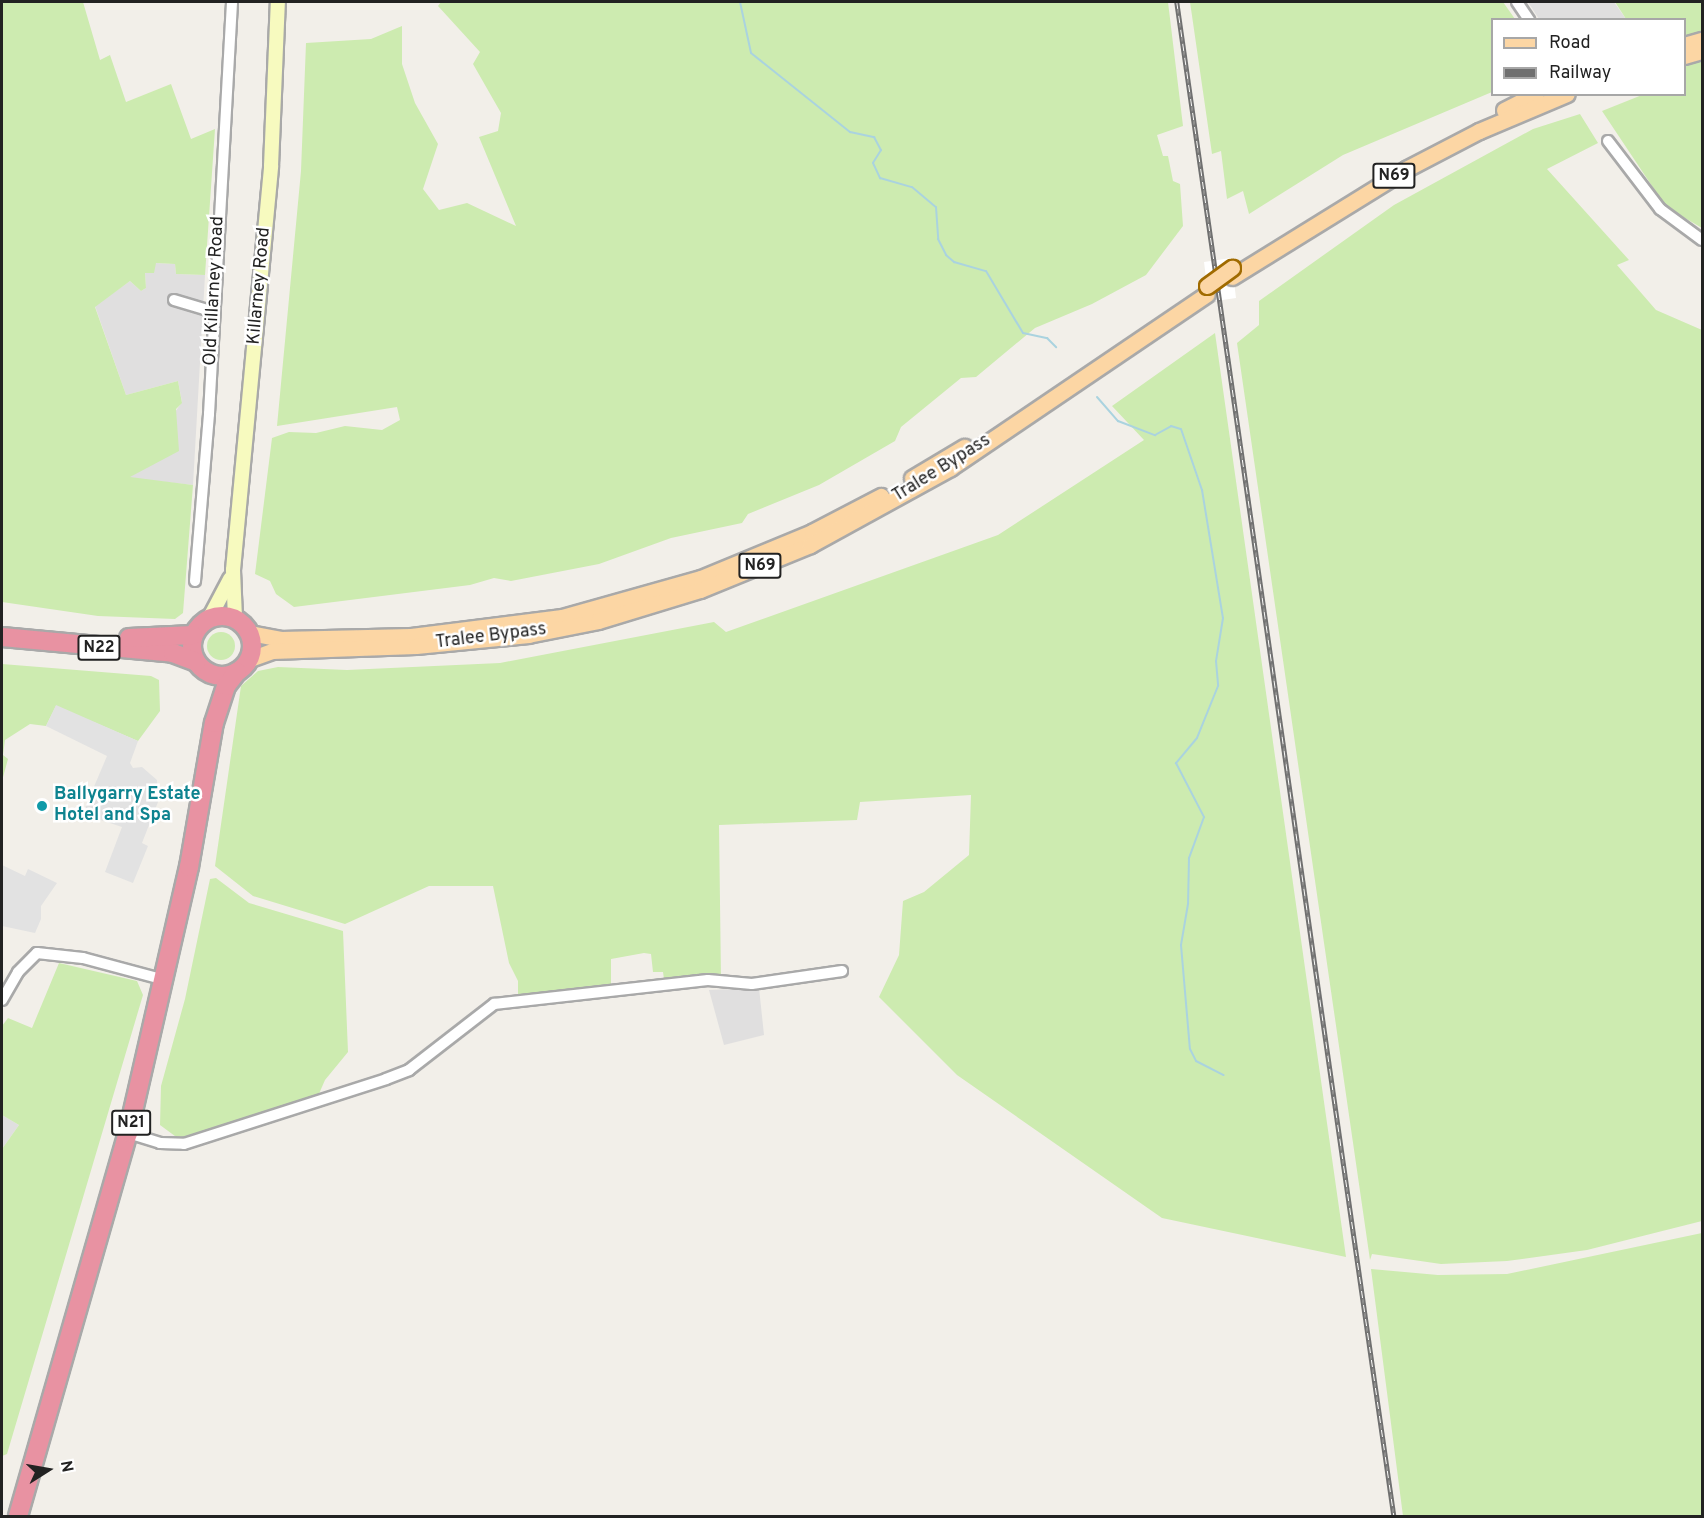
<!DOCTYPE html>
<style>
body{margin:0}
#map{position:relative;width:1704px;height:1518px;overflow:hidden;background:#f2efe9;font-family:Overpass,sans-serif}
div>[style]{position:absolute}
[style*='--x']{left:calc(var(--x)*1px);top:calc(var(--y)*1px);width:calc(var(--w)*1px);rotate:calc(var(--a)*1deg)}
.residential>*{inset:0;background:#e0dfdf}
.grass>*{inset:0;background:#cdebb0}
.round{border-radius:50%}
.parking>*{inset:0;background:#e2e2e2}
.pier>*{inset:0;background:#fff}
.stream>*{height:2px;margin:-1px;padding:0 1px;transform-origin:1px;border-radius:1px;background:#aad3df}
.roads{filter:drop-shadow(2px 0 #a9a9a9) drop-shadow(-2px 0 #a9a9a9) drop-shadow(0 2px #a9a9a9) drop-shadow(0 -2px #a9a9a9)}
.street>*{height:10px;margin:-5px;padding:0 5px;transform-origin:5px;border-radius:5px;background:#fff}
.secondary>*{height:14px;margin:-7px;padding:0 7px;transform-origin:7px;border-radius:7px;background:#f7fabf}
.primary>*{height:15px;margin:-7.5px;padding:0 7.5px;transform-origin:7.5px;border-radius:7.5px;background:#fcd6a4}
.highway>*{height:18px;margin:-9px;padding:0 9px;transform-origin:9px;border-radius:9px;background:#e892a2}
.highway>.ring{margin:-9px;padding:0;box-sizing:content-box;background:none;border:18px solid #e892a2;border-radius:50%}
.rail>*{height:4.5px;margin-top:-2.25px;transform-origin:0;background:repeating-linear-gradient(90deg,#fff 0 7px,#707070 0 14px);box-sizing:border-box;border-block:2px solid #707070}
.bridges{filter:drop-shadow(2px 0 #a06b00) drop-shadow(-2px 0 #a06b00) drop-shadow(0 2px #a06b00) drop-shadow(0 -2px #a06b00)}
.primary-bridge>*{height:15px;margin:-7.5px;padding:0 7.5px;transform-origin:7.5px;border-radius:7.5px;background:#fcd6a4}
.dots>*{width:16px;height:16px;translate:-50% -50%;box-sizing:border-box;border:3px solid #fff;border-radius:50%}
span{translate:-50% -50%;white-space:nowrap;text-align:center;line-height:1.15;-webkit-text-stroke:5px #fff;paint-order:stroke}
.shield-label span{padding:2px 4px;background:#fff;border:2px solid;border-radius:4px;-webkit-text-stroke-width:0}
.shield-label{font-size:16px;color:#222;font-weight:700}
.street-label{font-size:18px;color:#222}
.culture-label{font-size:18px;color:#0d838f;font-weight:700}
.left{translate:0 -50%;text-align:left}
.frame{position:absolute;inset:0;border:3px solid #222;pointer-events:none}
.legend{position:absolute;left:1491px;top:18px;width:195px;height:78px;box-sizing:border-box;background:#fff;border:2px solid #a7a7a7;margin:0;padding:8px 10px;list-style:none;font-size:18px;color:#222}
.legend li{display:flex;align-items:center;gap:12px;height:30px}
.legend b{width:30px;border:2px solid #a7a7a7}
.north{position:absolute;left:18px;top:1440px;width:60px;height:60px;-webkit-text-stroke:4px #fff;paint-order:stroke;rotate:79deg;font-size:16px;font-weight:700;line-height:24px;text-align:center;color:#222}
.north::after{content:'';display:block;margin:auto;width:21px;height:27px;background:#222;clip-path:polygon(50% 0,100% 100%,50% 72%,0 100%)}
</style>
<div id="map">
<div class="residential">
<div style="clip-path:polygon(1528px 2px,1614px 2px,1626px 19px,1539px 19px)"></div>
<div style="clip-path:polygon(155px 263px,175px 264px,176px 274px,205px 275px,193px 485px,129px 478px,182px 402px,178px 381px,126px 395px,95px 306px,130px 281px,141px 291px,146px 288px,145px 273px)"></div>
<div style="clip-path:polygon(759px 988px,764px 1035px,724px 1045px,709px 990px)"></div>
<div style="clip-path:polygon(2px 1115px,19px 1125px,2px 1149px)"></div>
</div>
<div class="grass">
<div style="clip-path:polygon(2px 2px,83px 2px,100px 60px,110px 55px,126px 102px,171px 84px,191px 139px,215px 129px,205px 275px,176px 274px,175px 264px,156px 263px,154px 273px,145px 273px,146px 288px,141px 291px,130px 281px,95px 307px,126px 395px,178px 381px,182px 403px,176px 409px,179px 451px,130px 477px,193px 485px,183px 613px,175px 619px,98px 616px,2px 602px)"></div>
<div style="clip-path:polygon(441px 2px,1168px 2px,1183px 126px,1157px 135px,1163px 156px,1168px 156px,1173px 181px,1180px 184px,1183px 226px,1146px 275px,1092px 304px,1035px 328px,976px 377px,961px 378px,901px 427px,895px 441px,819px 485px,748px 514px,742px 523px,671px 538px,599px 564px,511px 581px,494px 578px,470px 585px,294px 607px,276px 594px,270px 581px,255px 574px,272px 438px,289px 432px,316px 433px,345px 426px,382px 430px,400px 420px,397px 407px,277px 426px,301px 171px,306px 43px,371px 39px,402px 26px,402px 64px,415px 103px,438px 144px,423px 189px,439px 210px,467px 203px,516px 226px,479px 137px,498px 131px,501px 113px,473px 64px,480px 52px,438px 6px)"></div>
<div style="clip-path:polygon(1190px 2px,1503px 2px,1515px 19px,1492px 20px,1492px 92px,1343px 155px,1249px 214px,1243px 191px,1227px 199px,1221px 151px,1212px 154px)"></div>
<div style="clip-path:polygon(1615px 2px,1702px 2px,1702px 228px,1666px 207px,1602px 111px,1642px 95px,1684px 94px,1684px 20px,1626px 19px)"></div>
<div style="clip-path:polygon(1580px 114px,1598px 143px,1547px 169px,1629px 260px,1617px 265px,1656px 310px,1702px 330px,1702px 1221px,1587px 1250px,1507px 1261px,1441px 1264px,1372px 1254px,1370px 1260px,1237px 343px,1259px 325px,1259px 301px,1394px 205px,1533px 129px)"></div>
<div style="clip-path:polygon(1215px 333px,1346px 1257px,1162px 1218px,957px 1075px,879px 997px,899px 955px,903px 901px,924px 892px,969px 855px,971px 795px,860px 802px,857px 820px,719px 825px,721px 979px,670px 981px,664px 979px,663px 972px,653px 972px,651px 954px,644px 953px,611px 959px,611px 984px,518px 995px,518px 981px,509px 963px,493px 886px,429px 886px,345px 924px,253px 896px,215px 866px,241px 686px,258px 671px,278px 667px,347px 670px,500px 663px,714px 622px,726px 632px,998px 535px,1144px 440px,1112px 406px)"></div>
<div class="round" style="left:207px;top:632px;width:28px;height:28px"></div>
<div style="clip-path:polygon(2px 664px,151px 676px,159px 680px,160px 711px,138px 741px,56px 706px,46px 726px,30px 724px,5px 740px,3px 755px,8px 759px,2px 781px)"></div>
<div style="clip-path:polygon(216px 878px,249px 903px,343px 931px,348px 1052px,325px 1080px,318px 1096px,179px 1139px,160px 1125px,161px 1086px,185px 999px,210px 879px)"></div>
<div style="clip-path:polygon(59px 963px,137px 981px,143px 995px,7px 1454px,2px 1456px,2px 1149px,19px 1125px,2px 1115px,2px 1026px,8px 1018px,32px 1028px)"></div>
<div style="clip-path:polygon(1702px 1233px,1702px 1516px,1403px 1516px,1371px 1269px,1438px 1275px,1507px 1274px)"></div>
</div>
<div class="parking">
<div style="clip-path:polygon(56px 705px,138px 741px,130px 763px,133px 768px,142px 767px,157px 780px,158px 802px,142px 843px,148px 846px,133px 883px,105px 872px,122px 827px,95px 818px,85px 808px,107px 756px,46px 726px)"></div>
<div style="clip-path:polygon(2px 865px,25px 876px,28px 869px,57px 883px,41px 906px,41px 919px,35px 933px,2px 926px)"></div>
</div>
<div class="pier">
<div style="clip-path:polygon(1231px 258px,1236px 298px,1209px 302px,1204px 262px)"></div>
</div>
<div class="stream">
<div style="--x:740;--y:2;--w:52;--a:77.8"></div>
<div style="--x:751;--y:53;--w:127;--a:38.6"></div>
<div style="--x:850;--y:132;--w:25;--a:12"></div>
<div style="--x:874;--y:137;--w:15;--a:62"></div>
<div style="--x:881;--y:150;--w:15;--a:122"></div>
<div style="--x:873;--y:163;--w:17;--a:65"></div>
<div style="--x:880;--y:178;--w:33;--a:16"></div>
<div style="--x:912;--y:187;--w:31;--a:40"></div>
<div style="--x:936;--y:207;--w:32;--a:86"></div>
<div style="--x:938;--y:239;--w:18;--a:63"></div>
<div style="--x:946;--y:255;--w:11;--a:41"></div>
<div style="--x:954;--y:262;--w:33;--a:16"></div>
<div style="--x:986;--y:271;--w:72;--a:59.2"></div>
<div style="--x:1023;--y:333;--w:25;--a:12"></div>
<div style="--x:1047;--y:338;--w:13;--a:45"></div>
<div style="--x:1097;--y:397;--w:32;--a:49"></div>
<div style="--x:1118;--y:421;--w:40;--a:21"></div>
<div style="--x:1155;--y:435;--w:18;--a:-29"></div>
<div style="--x:1171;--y:426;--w:10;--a:17"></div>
<div style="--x:1181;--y:429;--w:65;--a:71"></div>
<div style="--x:1202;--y:490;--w:130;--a:80.7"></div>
<div style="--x:1223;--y:618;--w:44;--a:99.2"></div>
<div style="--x:1216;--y:661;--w:25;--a:85"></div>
<div style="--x:1218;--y:686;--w:56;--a:112"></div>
<div style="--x:1197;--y:738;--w:33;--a:130"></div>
<div style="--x:1176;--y:763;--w:61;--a:62.6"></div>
<div style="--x:1204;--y:817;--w:44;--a:110.1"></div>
<div style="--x:1189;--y:858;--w:46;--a:91.2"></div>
<div style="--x:1188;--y:904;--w:42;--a:99.7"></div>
<div style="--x:1181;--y:945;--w:104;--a:85.1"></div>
<div style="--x:1190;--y:1049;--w:13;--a:63"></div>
<div style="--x:1196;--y:1061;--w:31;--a:27"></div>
</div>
<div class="roads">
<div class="street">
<div style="--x:1517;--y:2;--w:22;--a:56"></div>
<div style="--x:1608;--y:141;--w:86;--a:52.6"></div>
<div style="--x:1660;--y:209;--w:52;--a:36.4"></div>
<div style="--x:174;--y:300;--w:42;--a:16.7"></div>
<div style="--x:195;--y:581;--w:168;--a:-85.2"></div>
<div style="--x:209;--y:414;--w:413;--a:-86.8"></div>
<div style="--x:2;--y:1000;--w:32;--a:-60"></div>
<div style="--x:18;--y:972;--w:27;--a:-45"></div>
<div style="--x:37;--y:953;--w:46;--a:6.2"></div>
<div style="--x:83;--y:958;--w:85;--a:15"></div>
<div style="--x:128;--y:1133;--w:34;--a:17"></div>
<div style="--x:160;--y:1143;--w:24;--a:2"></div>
<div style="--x:184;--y:1144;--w:212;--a:-17.8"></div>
<div style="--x:386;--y:1079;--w:25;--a:-21"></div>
<div style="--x:409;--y:1070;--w:108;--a:-37.8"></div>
<div style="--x:494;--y:1004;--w:215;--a:-6.4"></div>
<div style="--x:708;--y:980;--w:44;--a:5.2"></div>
<div style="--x:752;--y:984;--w:91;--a:-8.2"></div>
</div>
<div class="secondary">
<div style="--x:210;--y:617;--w:43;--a:-62.2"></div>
<div style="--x:235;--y:618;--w:48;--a:-92.4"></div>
<div style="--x:233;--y:570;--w:406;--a:-84.6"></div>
<div style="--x:271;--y:166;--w:164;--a:-87.6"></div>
</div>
<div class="primary">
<div style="--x:1684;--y:45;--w:19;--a:-16"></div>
<div style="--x:1684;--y:56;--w:19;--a:-16"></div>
<div style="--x:1504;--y:110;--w:36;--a:-27"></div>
<div style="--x:1232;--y:277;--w:205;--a:-31.8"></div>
<div style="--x:1406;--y:169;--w:82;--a:-27.5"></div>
<div style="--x:1479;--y:131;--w:95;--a:-22.8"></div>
<div style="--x:912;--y:478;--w:61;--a:-30.8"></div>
<div style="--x:250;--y:633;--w:31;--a:11"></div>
<div style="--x:280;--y:639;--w:131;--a:-1.3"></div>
<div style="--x:411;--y:636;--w:152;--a:-7.2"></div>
<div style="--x:562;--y:617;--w:144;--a:-15.7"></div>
<div style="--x:701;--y:578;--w:120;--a:-22.5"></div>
<div style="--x:812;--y:532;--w:78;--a:-27.6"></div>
<div style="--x:250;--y:659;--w:23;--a:-20"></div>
<div style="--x:272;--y:651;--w:144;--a:-2"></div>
<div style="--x:416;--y:646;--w:113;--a:-5.6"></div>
<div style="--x:528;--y:635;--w:71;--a:-11.3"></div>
<div style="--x:598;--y:621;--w:107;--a:-16.9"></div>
<div style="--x:700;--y:590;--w:119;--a:-22.2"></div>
<div style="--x:810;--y:545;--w:160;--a:-28.8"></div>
<div style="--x:950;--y:468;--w:310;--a:-34.1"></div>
</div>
<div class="highway">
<div class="ring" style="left:192px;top:616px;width:42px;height:42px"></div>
<div style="--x:2;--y:637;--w:172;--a:5.3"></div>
<div style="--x:173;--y:653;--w:25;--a:21"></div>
<div style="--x:129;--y:638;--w:64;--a:-2.7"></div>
<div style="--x:18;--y:1516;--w:398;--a:-74"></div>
<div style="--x:128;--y:1133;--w:273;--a:-77.1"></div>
<div style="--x:189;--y:867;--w:146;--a:-80.2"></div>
<div style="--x:214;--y:723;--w:39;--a:-72"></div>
<div style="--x:226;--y:686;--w:18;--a:-52"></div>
</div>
</div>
<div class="rail">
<div style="--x:1177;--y:2;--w:1529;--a:81.84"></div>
</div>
<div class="bridges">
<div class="primary-bridge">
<div style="--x:1207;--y:286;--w:31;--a:-36"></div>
</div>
</div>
<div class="dots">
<div style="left:42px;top:806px;background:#0f9aa8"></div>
</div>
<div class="shield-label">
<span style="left:1394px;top:176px">N69</span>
<span style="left:760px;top:566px">N69</span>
<span style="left:99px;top:648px">N22</span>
<span style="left:131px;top:1123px">N21</span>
</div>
<div class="street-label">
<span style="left:260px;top:286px;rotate:-85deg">Killarney Road</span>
<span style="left:215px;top:291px;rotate:-87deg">Old Killarney Road</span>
<span style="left:942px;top:469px;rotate:-32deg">Tralee Bypass</span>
<span style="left:491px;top:637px;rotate:-7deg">Tralee Bypass</span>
</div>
<div class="culture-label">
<span class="left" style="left:54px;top:806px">Ballygarry Estate<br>Hotel and Spa</span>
</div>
<div class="frame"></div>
<ul class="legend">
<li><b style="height:8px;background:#fcd6a4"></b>Road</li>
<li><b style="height:8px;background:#707070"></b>Railway</li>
</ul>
<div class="north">N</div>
</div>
